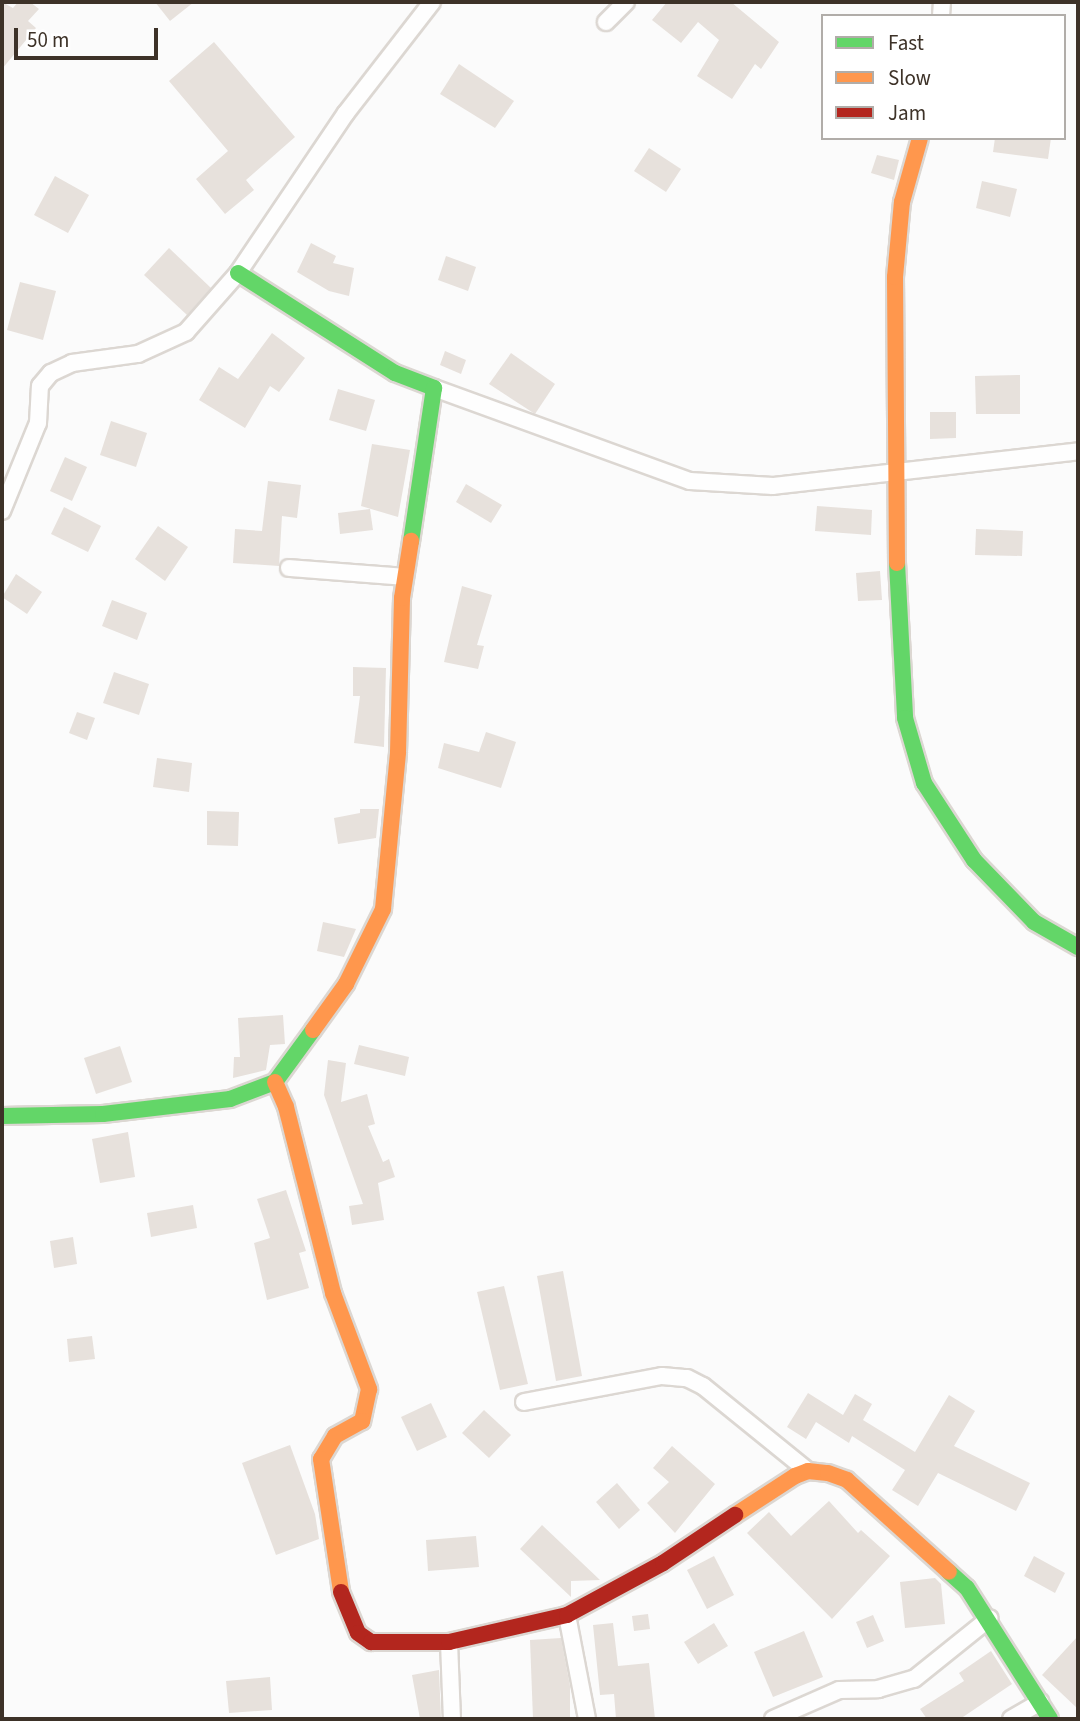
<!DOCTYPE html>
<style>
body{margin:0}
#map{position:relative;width:1080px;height:1721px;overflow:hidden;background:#fbfbfb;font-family:"Source Sans 3",sans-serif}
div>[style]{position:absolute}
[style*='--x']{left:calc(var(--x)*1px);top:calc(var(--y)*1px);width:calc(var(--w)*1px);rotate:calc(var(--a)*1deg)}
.building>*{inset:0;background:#e7e1dc}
.roads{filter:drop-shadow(2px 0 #dcd7d2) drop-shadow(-2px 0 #dcd7d2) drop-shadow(0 2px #dcd7d2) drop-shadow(0 -2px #dcd7d2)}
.street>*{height:16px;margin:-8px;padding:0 8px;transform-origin:8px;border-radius:8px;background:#fefefe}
.fast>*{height:16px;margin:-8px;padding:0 8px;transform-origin:8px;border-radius:8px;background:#63d668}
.slow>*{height:16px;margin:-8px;padding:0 8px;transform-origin:8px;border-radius:8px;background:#ff974d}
.jam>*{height:16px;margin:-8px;padding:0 8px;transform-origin:8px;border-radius:8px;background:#b3261e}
span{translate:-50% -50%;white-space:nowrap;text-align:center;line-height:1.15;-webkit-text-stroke:7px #fff;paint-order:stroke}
.frame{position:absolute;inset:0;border:4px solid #3d3228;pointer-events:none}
.legend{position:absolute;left:821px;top:14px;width:245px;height:126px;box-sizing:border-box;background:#fff;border:2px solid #b1ada9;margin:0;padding:9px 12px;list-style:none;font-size:21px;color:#3d3228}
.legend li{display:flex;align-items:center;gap:14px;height:35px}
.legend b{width:35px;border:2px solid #b1ada9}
.scale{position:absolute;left:14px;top:28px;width:144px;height:32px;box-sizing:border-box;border:4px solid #3d3228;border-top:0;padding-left:9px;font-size:21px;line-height:24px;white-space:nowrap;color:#3d3228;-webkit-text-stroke:5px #fff;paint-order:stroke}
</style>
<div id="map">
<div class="building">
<div style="clip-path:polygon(2px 2px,13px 8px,18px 2px,30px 2px,39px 9px,28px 21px,36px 28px,2px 69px)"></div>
<div style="clip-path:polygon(155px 2px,194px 2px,170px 21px)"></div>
<div style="clip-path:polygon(667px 2px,731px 2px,779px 42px,761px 69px,755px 64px,732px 99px,697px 76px,719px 40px,698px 22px,681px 43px,652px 20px)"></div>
<div style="clip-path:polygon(214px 42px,295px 137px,246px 180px,254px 190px,225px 214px,196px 179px,228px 151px,169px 81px)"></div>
<div style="clip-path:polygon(459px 64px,514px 101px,495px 128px,440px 94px)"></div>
<div style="clip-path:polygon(995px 138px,1051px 138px,1048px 159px,993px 152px)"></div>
<div style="clip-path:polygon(649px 148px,681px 169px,666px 192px,634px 171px)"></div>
<div style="clip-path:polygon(877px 155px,899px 160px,894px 180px,871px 173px)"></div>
<div style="clip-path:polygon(55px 176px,89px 195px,68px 233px,34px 215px)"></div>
<div style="clip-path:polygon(982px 181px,1017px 189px,1010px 217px,976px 208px)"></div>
<div style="clip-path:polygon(311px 243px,336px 256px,333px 263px,354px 268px,349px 296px,329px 291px,297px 272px)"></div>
<div style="clip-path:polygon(169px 248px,211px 288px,187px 315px,144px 275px)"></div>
<div style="clip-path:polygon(446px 256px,476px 267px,468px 291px,438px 280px)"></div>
<div style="clip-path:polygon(20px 282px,56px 291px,43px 340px,7px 330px)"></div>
<div style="clip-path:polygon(272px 333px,305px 358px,279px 392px,270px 386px,245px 428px,199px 400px,219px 367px,238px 379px)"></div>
<div style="clip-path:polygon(445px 351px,466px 360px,461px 374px,440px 365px)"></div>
<div style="clip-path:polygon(511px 353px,555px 384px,535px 414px,489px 384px)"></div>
<div style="clip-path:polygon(1020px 375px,1020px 414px,976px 414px,975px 376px)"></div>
<div style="clip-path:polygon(338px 389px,375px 400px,366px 431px,329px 420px)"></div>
<div style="clip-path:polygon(930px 412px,956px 412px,956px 438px,930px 439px)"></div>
<div style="clip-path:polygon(111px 421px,147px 433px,136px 467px,100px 455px)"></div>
<div style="clip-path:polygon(372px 444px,410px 450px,398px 517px,361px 506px)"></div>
<div style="clip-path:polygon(65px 457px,87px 467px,72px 501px,50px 491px)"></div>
<div style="clip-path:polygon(268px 481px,301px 485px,297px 518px,282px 516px,279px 566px,233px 563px,235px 529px,262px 531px)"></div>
<div style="clip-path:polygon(466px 484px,502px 505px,491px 523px,456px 502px)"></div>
<div style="clip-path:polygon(817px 506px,872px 510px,871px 535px,815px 531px)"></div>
<div style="clip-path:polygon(64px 507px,101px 526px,88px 552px,51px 534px)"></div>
<div style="clip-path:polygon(370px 509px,373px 530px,340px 534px,338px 513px)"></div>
<div style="clip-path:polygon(158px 526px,188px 547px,165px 581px,135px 559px)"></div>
<div style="clip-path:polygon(976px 529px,1023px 531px,1022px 556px,975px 555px)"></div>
<div style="clip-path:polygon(880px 571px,882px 600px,858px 601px,856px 573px)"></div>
<div style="clip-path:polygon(16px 574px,42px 592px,27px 614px,2px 597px)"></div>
<div style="clip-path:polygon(462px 586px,492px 595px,477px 645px,484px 646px,478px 669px,444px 662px)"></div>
<div style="clip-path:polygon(112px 600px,147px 613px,137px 640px,102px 626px)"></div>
<div style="clip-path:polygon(353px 667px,386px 668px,384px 747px,354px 743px,360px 696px,353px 696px)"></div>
<div style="clip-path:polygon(114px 672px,149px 684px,139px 715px,103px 703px)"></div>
<div style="clip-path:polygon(77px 712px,95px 718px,87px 740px,69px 733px)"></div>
<div style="clip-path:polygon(486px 732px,516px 742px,501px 788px,438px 768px,444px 743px,479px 752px)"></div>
<div style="clip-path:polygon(157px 758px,192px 763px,189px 792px,153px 787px)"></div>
<div style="clip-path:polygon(360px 809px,379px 809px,376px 838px,338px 844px,334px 818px,360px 813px)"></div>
<div style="clip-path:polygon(207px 811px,239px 812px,238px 846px,207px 845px)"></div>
<div style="clip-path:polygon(323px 922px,356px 929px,344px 957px,317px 951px)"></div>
<div style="clip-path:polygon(283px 1015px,285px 1044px,270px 1045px,266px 1070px,233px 1078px,234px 1057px,240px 1057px,238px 1018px)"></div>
<div style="clip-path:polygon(359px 1045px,409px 1057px,405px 1076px,354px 1064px)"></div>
<div style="clip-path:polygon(120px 1046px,132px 1082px,96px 1094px,84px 1058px)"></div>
<div style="clip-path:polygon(328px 1060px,346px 1063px,341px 1102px,367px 1094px,375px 1124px,368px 1126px,383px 1162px,389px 1159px,395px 1177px,378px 1183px,384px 1220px,352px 1225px,349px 1206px,363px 1204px,324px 1095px)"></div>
<div style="clip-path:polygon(128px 1132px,135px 1177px,100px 1183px,92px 1139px)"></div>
<div style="clip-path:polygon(286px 1190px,306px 1251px,299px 1253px,309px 1288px,267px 1300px,254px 1243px,270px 1238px,257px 1199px)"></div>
<div style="clip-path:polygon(193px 1205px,197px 1228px,151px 1237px,147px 1213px)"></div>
<div style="clip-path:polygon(73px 1237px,77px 1264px,54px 1268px,50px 1241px)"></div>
<div style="clip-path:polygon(563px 1271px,582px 1376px,556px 1381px,537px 1276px)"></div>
<div style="clip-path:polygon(504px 1286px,528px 1384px,500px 1390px,477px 1292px)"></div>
<div style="clip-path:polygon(92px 1336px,95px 1359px,69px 1362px,67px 1339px)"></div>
<div style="clip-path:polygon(808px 1393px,843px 1415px,855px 1394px,872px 1404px,863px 1420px,915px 1452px,949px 1395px,975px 1411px,954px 1446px,1030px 1483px,1016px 1511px,938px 1473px,918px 1506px,892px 1490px,905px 1470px,852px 1436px,849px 1443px,816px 1422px,806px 1439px,787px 1427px)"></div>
<div style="clip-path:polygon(431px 1403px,447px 1437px,417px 1451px,401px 1417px)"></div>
<div style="clip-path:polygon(484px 1410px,511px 1435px,489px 1458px,462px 1433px)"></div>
<div style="clip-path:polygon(290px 1445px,315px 1514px,319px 1539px,276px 1555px,242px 1463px)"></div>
<div style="clip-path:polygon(672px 1446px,715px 1484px,675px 1533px,647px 1503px,669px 1482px,653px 1468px)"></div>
<div style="clip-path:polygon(617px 1483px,640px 1510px,619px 1529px,596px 1502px)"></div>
<div style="clip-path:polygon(829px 1501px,858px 1533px,861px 1530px,890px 1556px,832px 1619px,747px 1533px,769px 1512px,791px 1536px)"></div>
<div style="clip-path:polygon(542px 1525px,600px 1580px,571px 1581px,571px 1597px,520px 1549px)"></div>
<div style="clip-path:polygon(476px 1536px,479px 1567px,428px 1571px,426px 1540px)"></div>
<div style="clip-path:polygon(714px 1556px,734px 1595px,707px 1609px,687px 1570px)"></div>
<div style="clip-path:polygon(1034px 1556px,1065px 1573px,1055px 1593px,1024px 1576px)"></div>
<div style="clip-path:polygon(935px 1578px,941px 1584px,945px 1624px,905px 1628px,900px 1582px)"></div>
<div style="clip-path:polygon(648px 1614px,650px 1629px,634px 1631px,632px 1616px)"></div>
<div style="clip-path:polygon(873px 1615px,884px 1641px,867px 1648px,856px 1622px)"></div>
<div style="clip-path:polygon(613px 1623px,618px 1666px,649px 1663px,655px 1719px,616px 1719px,614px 1694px,600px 1695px,593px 1625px)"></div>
<div style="clip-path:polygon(714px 1623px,728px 1646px,698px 1664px,684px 1642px)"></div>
<div style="clip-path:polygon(804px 1631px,823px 1677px,773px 1697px,754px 1652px)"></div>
<div style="clip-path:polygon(1078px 1636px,1078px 1709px,1042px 1675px)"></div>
<div style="clip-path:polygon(561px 1638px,570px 1686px,570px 1719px,533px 1719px,530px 1640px)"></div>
<div style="clip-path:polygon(991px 1651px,1012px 1684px,960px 1719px,927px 1719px,920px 1709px,964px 1681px,959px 1673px)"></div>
<div style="clip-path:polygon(439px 1670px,441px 1719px,420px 1719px,412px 1675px)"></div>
<div style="clip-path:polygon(270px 1677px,272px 1710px,229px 1713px,226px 1681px)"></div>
</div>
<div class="roads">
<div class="street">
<div style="--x:941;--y:16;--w:14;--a:-86"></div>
<div style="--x:606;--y:22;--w:28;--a:-45"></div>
<div style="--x:434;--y:388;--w:272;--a:20"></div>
<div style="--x:690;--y:481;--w:83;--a:3.4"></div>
<div style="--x:773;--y:486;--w:307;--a:-6.5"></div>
<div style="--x:2;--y:511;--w:95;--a:-67.8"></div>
<div style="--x:38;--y:423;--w:37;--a:-87"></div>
<div style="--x:40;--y:386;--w:17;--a:-50"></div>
<div style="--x:51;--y:373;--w:23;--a:-25"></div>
<div style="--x:72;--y:363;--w:67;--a:-7.8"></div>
<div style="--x:138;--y:354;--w:53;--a:-24.6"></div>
<div style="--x:186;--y:332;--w:79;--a:-48.6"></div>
<div style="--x:238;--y:273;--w:193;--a:-56"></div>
<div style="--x:346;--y:113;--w:140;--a:-52.2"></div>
<div style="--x:289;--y:568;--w:116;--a:4.4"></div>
<div style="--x:524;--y:1402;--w:140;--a:-10.7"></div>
<div style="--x:662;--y:1376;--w:25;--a:5"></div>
<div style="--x:687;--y:1378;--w:18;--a:27"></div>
<div style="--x:703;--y:1386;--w:135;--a:39"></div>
<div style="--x:567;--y:1615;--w:106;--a:79.1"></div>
<div style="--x:449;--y:1642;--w:77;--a:87.8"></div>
<div style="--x:773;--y:1719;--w:72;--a:-23.7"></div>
<div style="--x:839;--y:1690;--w:39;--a:-1"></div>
<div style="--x:878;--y:1689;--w:37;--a:-16"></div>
<div style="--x:914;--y:1679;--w:97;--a:-38.8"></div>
<div style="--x:1011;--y:1719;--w:34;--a:-30"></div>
</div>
<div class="fast">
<div style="--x:238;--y:273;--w:186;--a:32.5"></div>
<div style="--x:395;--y:373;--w:42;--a:21"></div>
<div style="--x:434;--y:388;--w:155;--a:98.5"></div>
<div style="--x:897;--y:563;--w:155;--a:87"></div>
<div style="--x:905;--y:718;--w:68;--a:73.7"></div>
<div style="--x:924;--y:783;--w:92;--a:57"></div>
<div style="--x:974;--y:860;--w:86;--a:45.9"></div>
<div style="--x:1034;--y:922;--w:51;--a:29.6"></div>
<div style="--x:2;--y:1116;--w:101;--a:-1.1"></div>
<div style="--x:103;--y:1114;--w:128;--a:-6.7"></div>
<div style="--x:230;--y:1099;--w:48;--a:-20.7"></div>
<div style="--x:275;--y:1082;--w:64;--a:-53.8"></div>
<div style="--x:949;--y:1572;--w:24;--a:42"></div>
<div style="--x:967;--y:1588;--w:155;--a:57.6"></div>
</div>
<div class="slow">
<div style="--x:897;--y:563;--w:286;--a:-90.4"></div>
<div style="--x:895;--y:277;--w:75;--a:-84.7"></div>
<div style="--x:902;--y:202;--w:66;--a:-74.3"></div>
<div style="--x:313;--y:1030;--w:57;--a:-54.3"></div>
<div style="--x:346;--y:984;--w:84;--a:-63.7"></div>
<div style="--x:383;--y:909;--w:158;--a:-84.5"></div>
<div style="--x:398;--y:752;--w:154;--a:-88.5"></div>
<div style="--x:402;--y:598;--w:58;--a:-81"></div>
<div style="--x:275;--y:1082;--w:27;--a:66"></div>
<div style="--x:286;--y:1107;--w:192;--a:75.8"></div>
<div style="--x:333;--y:1293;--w:103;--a:69.4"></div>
<div style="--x:369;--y:1389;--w:33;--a:102"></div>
<div style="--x:362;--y:1421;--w:31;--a:151"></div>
<div style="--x:335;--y:1436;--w:27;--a:121"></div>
<div style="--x:321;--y:1459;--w:134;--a:81.4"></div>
<div style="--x:735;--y:1515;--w:72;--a:-33"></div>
<div style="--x:795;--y:1476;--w:14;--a:-21"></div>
<div style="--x:808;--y:1471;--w:20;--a:6"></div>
<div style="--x:828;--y:1473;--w:20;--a:20"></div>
<div style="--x:847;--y:1480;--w:137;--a:42"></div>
</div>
<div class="jam">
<div style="--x:341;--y:1592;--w:44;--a:67.5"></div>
<div style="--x:358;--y:1633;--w:16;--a:35"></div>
<div style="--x:371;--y:1642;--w:78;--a:0"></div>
<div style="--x:449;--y:1642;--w:121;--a:-12.9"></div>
<div style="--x:567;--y:1615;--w:109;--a:-28.4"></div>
<div style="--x:663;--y:1563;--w:87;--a:-33.7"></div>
</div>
</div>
<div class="frame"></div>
<ul class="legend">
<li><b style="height:9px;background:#63d668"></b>Fast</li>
<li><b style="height:9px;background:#ff974d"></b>Slow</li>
<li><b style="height:9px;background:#b3261e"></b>Jam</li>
</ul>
<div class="scale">50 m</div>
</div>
